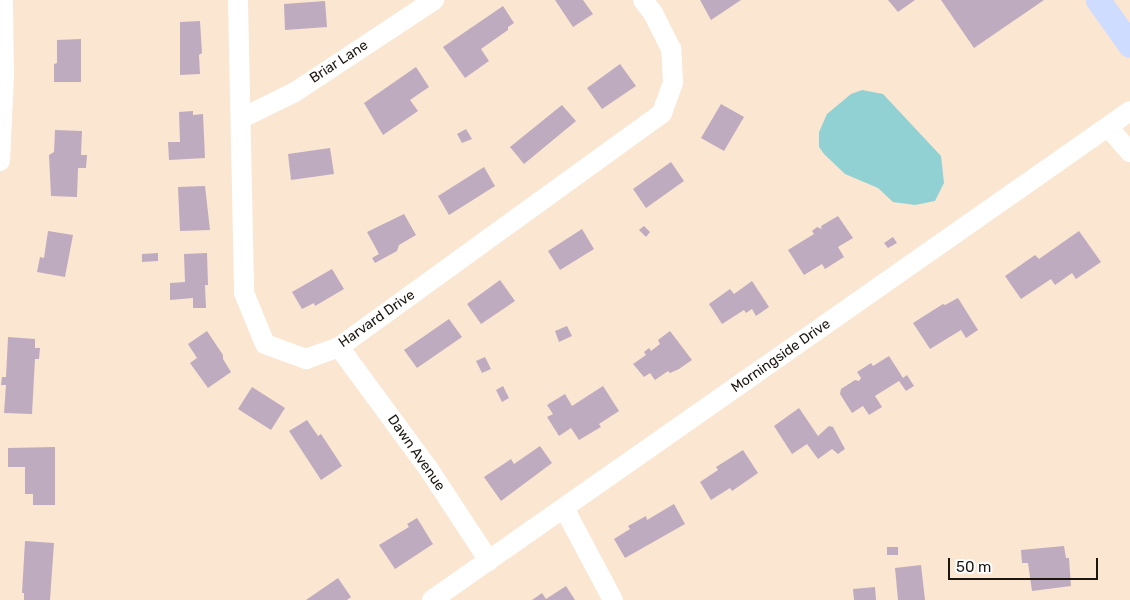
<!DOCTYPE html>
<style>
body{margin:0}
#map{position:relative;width:1130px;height:600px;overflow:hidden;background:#fbe6d2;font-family:Rubik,sans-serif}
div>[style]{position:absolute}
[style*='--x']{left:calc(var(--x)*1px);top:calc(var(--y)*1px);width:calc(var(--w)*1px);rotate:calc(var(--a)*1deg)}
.water>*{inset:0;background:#92d1d3}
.building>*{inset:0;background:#bfabbf}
.minor>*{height:20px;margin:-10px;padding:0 10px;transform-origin:10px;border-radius:10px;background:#fff}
.major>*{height:25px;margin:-12.5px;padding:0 12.5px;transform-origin:12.5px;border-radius:12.5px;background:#cddcff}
span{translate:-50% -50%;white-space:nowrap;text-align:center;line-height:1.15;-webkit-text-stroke:4px #fff;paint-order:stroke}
.street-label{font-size:14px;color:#1e1710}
.scale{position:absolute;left:948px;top:558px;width:150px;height:22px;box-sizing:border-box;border:2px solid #1e1710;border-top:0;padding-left:6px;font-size:15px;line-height:18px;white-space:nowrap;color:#1e1710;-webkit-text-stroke:4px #fff;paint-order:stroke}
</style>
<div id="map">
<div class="water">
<div style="clip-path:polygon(862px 90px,883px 94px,941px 156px,944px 183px,935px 201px,915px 205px,893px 202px,878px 188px,845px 174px,824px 154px,819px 147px,819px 132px,827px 114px,851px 94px)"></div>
</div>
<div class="building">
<div style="clip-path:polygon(555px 0,583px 0,593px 14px,573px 27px)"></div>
<div style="clip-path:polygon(700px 0,741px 0,711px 20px)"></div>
<div style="clip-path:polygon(888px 0,915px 0,898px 12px)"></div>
<div style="clip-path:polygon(941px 0,1044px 0,974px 48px)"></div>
<div style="clip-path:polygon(325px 1px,327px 27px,285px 30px,284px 4px)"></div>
<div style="clip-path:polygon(503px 6px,514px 23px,508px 27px,508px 30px,481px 49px,489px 61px,465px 78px,443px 47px)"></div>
<div style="clip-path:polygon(200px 21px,202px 53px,199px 55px,200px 74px,180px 75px,180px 22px)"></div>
<div style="clip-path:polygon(81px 39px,81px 82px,54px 82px,54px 64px,57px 63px,57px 40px)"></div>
<div style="clip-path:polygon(620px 64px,636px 86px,602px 109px,587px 88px)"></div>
<div style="clip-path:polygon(416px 67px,429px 87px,410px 100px,418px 111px,383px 135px,364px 103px)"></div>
<div style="clip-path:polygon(721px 104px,744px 117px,724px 151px,701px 138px)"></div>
<div style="clip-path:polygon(562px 105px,576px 121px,524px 164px,510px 147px)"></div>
<div style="clip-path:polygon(193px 111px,193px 115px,203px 114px,205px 158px,169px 160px,168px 142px,180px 142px,179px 112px)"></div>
<div style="clip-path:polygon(466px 129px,472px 139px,462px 143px,457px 134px)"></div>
<div style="clip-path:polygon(55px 130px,82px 131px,81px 155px,87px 155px,86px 168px,78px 168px,77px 197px,51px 196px,49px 155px,54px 152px)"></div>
<div style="clip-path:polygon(330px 148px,334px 174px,291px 180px,288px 154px)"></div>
<div style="clip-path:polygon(671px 162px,684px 181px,646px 208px,633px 189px)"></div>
<div style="clip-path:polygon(484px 167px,495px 186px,449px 215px,438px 196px)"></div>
<div style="clip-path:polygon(205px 186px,210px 230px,180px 231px,178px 187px)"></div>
<div style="clip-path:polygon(404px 214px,416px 235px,399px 245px,397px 251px,375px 263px,372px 258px,379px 254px,367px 232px)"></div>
<div style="clip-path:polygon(838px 216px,853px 238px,838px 247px,844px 257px,825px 269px,822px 264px,804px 275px,788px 250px,814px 234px,812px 231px,817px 227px,822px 229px,821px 226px)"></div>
<div style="clip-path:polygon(644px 226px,650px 232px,646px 237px,639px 230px)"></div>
<div style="clip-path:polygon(582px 229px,594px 249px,560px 270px,548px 251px)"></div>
<div style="clip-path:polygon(48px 231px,73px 235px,65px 277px,37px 272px,40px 257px,44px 258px)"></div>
<div style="clip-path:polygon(1079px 231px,1101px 262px,1076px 279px,1072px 273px,1055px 285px,1051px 279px,1021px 299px,1005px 276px,1035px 255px,1039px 259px)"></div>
<div style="clip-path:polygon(893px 237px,897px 243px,888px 248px,884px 243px)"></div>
<div style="clip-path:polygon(158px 253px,158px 261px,142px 262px,142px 254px)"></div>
<div style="clip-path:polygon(207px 253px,208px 285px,205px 285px,206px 308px,193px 308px,193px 298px,170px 300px,170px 283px,185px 282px,184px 254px)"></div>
<div style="clip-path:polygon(332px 269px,344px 289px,315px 306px,314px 303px,302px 309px,292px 292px)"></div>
<div style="clip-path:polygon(500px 280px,515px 301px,481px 324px,467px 304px)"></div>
<div style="clip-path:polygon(752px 281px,769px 307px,756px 316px,752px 309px,746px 313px,744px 310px,722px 324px,709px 304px,730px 289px,734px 294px)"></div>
<div style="clip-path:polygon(958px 298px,978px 330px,966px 338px,961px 330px,930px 349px,913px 323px,943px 304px,945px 305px)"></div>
<div style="clip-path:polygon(449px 319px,462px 337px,417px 368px,404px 350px)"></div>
<div style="clip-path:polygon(567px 326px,572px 336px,559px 342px,555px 331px)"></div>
<div style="clip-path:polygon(207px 331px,223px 355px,223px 359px,231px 372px,208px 388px,190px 363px,197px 358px,188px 344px)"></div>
<div style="clip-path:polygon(670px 331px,692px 360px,679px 369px,670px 373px,668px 371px,655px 380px,650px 373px,644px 377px,633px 364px,646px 355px,644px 352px,649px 348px,651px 351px,660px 344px,658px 340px)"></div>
<div style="clip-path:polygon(8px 337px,35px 339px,35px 348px,40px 348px,39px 359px,35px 359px,32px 414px,4px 413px,6px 385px,1px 385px,2px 377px,6px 377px)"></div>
<div style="clip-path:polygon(889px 356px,903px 378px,907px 375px,914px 386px,906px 391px,899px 381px,875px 396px,882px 407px,869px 415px,863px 406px,852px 413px,840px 394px,841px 389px,855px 380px,859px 381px,861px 378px,857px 372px,871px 363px,873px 366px)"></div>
<div style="clip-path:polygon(485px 357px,491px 369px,482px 373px,476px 361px)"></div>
<div style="clip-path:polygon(503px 386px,509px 398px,502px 402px,496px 390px)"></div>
<div style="clip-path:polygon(603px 386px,619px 411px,599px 424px,601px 427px,579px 440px,571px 428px,559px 436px,547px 417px,553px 414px,547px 405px,565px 394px,572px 406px)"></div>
<div style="clip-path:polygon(252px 387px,285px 408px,271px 430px,238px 409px)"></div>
<div style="clip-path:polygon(799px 408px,818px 436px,829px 426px,833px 427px,845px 449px,838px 454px,832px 449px,818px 459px,807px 444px,792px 454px,774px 426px)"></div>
<div style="clip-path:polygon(307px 420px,318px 436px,321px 434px,342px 466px,321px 480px,289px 431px)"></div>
<div style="clip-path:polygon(540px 446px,552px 463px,501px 501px,484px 477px,511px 459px,514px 464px)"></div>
<div style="clip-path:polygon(55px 447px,55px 505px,33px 505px,33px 494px,25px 494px,25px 467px,8px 467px,8px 448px)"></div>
<div style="clip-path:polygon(743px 450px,758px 473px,732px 491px,730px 488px,711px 500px,700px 482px,718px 470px,716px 467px)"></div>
<div style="clip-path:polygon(674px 504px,685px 524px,625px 558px,614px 539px,630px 529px,628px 526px,646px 516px,647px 520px)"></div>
<div style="clip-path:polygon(417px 518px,433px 544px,395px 569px,379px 545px,409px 527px,407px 524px)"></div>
<div style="clip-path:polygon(25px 541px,54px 543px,50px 600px,24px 600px,24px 593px,22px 593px)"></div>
<div style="clip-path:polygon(1064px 546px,1066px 558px,1069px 558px,1071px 586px,1032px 591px,1028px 563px,1022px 563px,1021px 550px)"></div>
<div style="clip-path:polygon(887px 547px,898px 547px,898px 555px,887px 555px)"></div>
<div style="clip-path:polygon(921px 565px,925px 600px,898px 600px,895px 568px)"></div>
<div style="clip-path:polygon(338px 578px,351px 597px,347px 600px,306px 600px)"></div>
<div style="clip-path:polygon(566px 586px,575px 600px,532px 600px,542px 593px,546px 599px)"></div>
<div style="clip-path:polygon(875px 587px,876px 600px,854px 600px,853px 589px)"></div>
</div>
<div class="minor">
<div style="--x:238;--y:0;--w:293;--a:88.8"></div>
<div style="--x:244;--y:293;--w:55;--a:67.6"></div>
<div style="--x:265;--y:344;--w:44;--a:20.1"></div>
<div style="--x:306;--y:359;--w:35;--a:-20"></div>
<div style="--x:339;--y:347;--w:399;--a:-35.9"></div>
<div style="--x:662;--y:113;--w:33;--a:-70"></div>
<div style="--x:673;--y:82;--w:33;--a:-93"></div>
<div style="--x:671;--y:49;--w:40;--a:-116.6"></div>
<div style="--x:653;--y:13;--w:16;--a:-128"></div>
<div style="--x:242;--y:118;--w:59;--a:-26.1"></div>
<div style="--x:295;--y:92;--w:167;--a:-33.5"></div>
<div style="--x:1109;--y:128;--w:32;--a:49"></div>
<div style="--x:0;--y:161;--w:85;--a:-87.3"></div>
<div style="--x:4;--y:76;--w:76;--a:-90.8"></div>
<div style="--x:339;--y:347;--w:150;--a:53.7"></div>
<div style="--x:428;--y:468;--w:111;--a:56.7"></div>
<div style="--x:564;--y:508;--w:104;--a:62"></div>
<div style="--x:432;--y:600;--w:852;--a:-35.01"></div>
</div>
<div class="major">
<div style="--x:1098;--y:0;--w:55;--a:54.6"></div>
</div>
<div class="street-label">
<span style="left:339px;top:62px;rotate:-33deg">Briar Lane</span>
<span style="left:377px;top:319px;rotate:-35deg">Harvard Drive</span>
<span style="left:781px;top:356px;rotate:-35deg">Morningside Drive</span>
<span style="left:416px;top:453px;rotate:55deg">Dawn Avenue</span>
</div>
<div class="scale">50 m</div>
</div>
